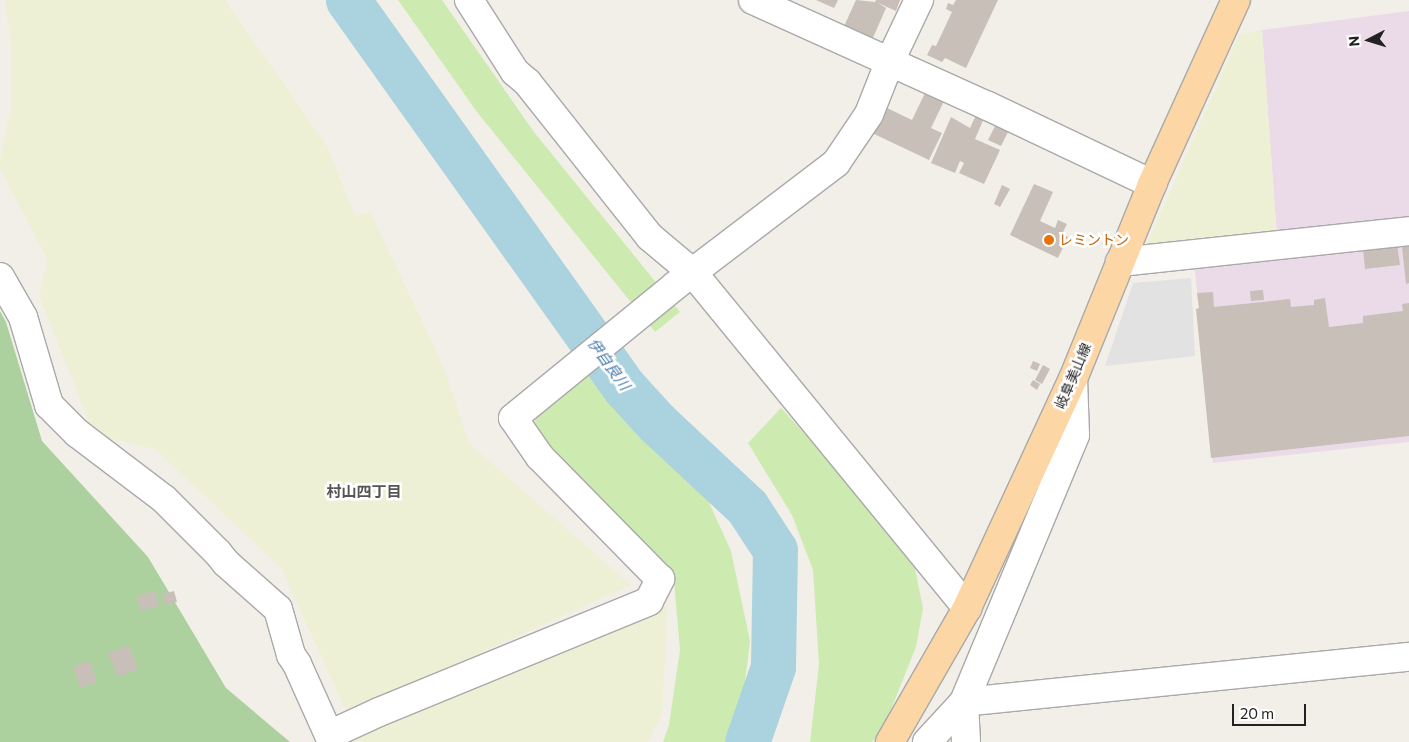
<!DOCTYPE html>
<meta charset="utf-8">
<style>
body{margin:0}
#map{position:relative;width:1409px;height:742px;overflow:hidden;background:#f2efe9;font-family:Commissioner,"Noto Sans JP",sans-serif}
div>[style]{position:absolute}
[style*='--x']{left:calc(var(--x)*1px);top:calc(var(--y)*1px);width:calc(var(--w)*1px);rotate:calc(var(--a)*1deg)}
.industrial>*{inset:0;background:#ebdbe8}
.farmland>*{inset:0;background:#eef0d5}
.grass>*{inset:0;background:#cdebb0}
.forest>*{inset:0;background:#add19e}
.parking>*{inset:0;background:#e2e2e2}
.river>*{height:45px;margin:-22.5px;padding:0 22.5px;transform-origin:22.5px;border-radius:22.5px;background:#aad3df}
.building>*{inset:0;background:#c7bfb8}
.roads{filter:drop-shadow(1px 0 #a9a9a9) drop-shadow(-1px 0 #a9a9a9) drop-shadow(0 1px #a9a9a9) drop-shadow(0 -1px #a9a9a9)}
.minor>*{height:28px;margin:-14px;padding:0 14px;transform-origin:14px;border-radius:14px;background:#fff}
.major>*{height:28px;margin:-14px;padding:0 14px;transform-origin:14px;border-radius:14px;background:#fcd6a4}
.dots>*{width:14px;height:14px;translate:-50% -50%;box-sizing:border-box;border:2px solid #fff;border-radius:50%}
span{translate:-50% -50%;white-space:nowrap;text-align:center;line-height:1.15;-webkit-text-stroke:5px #fff;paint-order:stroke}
.food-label{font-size:14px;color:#c56008}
.left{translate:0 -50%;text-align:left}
.street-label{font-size:14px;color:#222}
.water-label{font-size:15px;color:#4a7aab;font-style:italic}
.neighbourhood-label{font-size:15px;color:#555;font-weight:700}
.north{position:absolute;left:1344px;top:15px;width:50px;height:50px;-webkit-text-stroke:4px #fff;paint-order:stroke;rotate:265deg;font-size:14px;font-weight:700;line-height:20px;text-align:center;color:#222}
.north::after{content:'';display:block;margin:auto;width:18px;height:22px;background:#222;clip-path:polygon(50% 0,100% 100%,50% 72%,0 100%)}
.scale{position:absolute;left:1232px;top:704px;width:74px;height:22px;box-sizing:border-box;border:2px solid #222;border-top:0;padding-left:6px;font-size:15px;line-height:18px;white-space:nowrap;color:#222;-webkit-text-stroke:4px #fff;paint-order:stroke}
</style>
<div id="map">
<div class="industrial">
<div style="clip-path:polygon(1409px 11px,1409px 221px,1277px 238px,1262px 30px)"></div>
<div style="clip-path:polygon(1409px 237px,1409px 442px,1213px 463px,1194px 259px)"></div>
</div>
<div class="farmland">
<div style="clip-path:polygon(4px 0,225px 0,327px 146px,355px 216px,370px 211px,446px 372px,469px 443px,631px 585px,347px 713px,281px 568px,155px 449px,94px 435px,39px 296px,47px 259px,0 169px,0 159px,11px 106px,11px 42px)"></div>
<div style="clip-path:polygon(1262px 30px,1277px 238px,1145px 249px,1239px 35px)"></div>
<div style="clip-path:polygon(668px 603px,662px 715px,648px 742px,354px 742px,352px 739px)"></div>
</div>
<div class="grass">
<div style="clip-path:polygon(398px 0,442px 0,534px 132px,680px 312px,655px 332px,477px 112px)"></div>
<div style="clip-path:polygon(585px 368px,702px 487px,731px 551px,750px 641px,742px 707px,728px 742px,663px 742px,669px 725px,680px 650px,674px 582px,653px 551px,552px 453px,534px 432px,536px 413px)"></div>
<div style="clip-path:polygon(781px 408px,895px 532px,914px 564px,923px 608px,916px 647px,886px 722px,872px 742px,810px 742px,819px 664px,813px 570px,792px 515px,748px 443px)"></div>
</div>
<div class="forest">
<div style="clip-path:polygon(0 311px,6px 322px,42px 441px,148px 557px,226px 688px,290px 742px,0 742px)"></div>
</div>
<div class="parking">
<div style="clip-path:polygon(1191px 278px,1195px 356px,1105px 366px,1133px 283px)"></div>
</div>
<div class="river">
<div style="--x:348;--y:0;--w:477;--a:54.5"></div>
<div style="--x:625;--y:388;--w:47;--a:47.6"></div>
<div style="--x:657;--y:423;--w:123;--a:43"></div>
<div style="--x:747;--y:507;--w:51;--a:56.9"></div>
<div style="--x:775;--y:550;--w:117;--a:91"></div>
<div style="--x:773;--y:667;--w:79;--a:109.1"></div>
</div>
<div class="building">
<div style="clip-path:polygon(816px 0,838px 0,834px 8px)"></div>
<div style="clip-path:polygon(856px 0,875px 2px,876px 0,900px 0,896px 11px,878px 3px,886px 8px,869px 47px,841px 33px)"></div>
<div style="clip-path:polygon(956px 0,998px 0,966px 68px,945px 58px,942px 62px,927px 55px,932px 45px,936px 46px,952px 12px,946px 9px,948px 3px,953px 5px)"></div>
<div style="clip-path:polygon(926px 91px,945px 99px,931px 128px,942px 133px,929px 160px,872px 133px,885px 107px,912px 120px)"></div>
<div style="clip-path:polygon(977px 113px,985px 116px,975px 139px,1000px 150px,984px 184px,959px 173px,964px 163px,960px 161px,955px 173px,931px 163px,951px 117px,970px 128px)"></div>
<div style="clip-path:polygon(996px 124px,1009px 130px,1001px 146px,988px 140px)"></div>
<div style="clip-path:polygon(1034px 184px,1053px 192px,1040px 221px,1055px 228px,1058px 220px,1067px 224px,1062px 234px,1068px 237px,1058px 258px,1010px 235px)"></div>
<div style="clip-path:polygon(1002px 185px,1010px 189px,1000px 207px,994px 204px)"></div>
<div style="clip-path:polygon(1397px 244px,1400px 265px,1365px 269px,1363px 248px)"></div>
<div style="clip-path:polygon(1409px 246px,1409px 283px,1406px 284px,1402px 247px)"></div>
<div style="clip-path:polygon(1263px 290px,1264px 300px,1251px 301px,1250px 291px)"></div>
<div style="clip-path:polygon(1213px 292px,1214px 307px,1290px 299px,1291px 307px,1314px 305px,1314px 300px,1325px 298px,1329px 327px,1363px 323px,1363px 316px,1403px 311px,1402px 304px,1409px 303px,1409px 436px,1211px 458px,1196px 309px,1199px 308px,1197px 293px)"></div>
<div style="clip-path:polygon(1033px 361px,1040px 364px,1037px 371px,1030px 368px)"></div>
<div style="clip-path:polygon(1043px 365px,1050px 369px,1042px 384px,1035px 380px)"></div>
<div style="clip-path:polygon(1033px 380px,1040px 384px,1037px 390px,1030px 385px)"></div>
<div style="clip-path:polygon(155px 591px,159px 606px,141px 611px,137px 596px)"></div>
<div style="clip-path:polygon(174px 591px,177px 602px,165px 605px,162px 594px)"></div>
<div style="clip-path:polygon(129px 645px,138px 669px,118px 677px,108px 653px)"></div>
<div style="clip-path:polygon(90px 661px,97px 682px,80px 688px,73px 666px)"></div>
</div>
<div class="roads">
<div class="minor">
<div style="--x:469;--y:0;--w:85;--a:57.4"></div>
<div style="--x:515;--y:72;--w:16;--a:40"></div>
<div style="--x:527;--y:82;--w:198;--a:51.6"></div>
<div style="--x:650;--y:237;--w:56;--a:39.9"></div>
<div style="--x:693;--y:273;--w:433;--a:50.7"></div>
<div style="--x:753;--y:0;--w:258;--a:24.3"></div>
<div style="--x:988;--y:106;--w:182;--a:25.4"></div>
<div style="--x:1120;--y:262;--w:291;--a:-6.1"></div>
<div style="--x:0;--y:277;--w:46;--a:60.1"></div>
<div style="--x:23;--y:317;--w:92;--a:73.5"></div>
<div style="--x:49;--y:405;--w:40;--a:45"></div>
<div style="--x:77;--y:433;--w:109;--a:37.2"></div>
<div style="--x:164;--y:499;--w:76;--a:45"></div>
<div style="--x:218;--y:553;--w:13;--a:51"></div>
<div style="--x:226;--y:563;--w:69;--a:41.5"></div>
<div style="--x:278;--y:609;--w:48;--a:74.2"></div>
<div style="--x:291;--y:655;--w:11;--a:56"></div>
<div style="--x:297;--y:664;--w:85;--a:65.8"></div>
<div style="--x:964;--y:702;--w:447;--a:-5.8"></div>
<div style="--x:964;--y:702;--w:40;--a:87.1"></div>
<div style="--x:329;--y:735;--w:55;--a:-24.7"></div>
<div style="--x:379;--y:712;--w:292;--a:-22.3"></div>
<div style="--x:649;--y:601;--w:25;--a:-63"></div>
<div style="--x:660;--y:579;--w:171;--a:-134.5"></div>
<div style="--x:540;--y:457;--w:47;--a:-124.7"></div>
<div style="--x:513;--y:418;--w:210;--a:-39.2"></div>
<div style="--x:676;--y:285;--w:201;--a:-37.3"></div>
<div style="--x:836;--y:163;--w:59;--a:-56"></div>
<div style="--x:869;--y:114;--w:57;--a:-68.4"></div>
<div style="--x:890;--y:61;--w:68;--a:-64.6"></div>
<div style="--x:927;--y:742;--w:54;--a:-47.2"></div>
<div style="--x:964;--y:702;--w:289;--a:-67.4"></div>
<div style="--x:1075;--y:435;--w:56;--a:-92"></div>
</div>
<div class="major">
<div style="--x:890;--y:742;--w:155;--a:-60.1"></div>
<div style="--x:967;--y:608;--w:252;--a:-65.2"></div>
<div style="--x:1073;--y:379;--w:210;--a:-67.9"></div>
<div style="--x:1152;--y:184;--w:202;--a:-65.5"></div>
</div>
</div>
<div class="dots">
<div style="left:1049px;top:240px;background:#e8710a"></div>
</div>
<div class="food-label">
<span class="left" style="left:1059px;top:240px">レミントン</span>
</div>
<div class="street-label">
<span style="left:1073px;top:376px;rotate:-67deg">岐阜美山線</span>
</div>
<div class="water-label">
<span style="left:609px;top:364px;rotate:54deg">伊自良川</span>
</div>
<div class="neighbourhood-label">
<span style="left:364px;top:492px">村山四丁目</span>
</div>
<div class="north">N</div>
<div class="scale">20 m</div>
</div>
